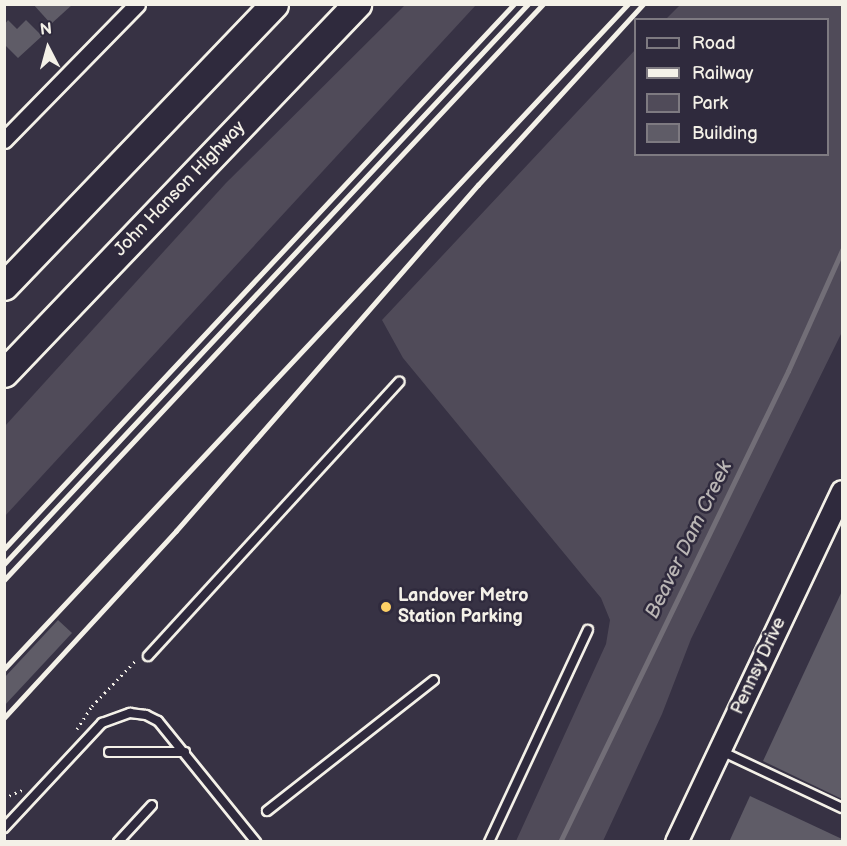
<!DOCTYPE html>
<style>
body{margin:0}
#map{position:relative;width:847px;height:846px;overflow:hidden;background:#373244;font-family:"Balsamiq Sans",sans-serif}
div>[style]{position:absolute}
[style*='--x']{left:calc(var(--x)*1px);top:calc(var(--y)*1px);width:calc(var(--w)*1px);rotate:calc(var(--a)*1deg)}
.green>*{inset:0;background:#504b59}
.stream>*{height:5px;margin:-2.5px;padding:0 2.5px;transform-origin:2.5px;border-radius:2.5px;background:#726e77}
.building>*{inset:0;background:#5f5c67}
.path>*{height:3px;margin-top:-1.5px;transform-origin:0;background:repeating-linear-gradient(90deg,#f4f1e8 0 1.5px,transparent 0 6px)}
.roads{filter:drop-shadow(2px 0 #f4f1e8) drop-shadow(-2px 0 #f4f1e8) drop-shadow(0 2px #f4f1e8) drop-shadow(0 -2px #f4f1e8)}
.service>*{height:8px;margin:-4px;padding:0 4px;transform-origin:4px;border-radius:4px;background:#2f2a3d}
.minor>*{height:15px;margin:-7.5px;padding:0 7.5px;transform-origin:7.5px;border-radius:7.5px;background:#2f2a3d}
.secondary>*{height:21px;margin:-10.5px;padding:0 10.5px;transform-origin:10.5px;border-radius:10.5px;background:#2f2a3d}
.motorway>*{height:27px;margin:-13.5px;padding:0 13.5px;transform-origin:13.5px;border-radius:13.5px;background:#2f2a3d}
.rail>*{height:4.5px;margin:-2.25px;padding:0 2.25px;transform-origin:2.25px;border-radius:2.25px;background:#f4f1e8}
.dots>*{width:16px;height:16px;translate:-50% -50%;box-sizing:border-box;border:3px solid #2f2a3d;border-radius:50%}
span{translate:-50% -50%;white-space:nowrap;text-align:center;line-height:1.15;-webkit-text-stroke:5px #2f2a3d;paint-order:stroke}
.street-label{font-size:18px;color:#f4f1e8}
.poi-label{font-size:18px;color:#f4f1e8;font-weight:700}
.left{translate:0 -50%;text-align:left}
.water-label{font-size:20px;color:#bab6b5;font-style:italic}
.frame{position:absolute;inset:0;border:6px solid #f4f1e8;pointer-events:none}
.legend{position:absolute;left:634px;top:18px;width:195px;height:138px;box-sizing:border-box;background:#2f2a3d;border:2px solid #7e7a81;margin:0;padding:8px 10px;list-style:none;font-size:18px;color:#f4f1e8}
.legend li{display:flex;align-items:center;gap:12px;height:30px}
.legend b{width:30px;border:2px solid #7e7a81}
.north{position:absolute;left:18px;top:18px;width:60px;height:60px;-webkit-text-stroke:4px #2f2a3d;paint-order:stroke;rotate:354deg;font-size:16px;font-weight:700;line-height:24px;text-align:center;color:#f4f1e8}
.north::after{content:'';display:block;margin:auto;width:21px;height:27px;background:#f4f1e8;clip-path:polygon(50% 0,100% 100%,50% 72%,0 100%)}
</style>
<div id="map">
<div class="green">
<div style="clip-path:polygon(681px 4px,842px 5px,842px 332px,691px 639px,662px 714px,603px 841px,516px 841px,606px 644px,610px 620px,601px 598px,403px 358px,382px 320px,635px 50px,636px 154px,828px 154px,828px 20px,666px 19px)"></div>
<div style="clip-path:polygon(405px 5px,476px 5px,5px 516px,5px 426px,226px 183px)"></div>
</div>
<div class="stream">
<div style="--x:560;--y:842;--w:523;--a:-64.17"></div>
<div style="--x:788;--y:371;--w:133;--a:-65.9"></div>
</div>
<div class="building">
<div style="clip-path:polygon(33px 4px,73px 4px,51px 24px)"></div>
<div style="clip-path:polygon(8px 20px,17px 29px,26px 20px,42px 36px,18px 58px,5px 45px,5px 24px)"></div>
<div style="clip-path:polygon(842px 591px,842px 799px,763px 761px)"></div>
<div style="clip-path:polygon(58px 620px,72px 633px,4px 706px,4px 678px)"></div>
<div style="clip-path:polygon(750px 796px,842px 839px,842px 842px,729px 842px)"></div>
</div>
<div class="path">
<div style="--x:77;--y:729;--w:27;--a:-57"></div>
<div style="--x:92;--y:706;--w:65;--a:-46.2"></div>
<div style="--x:4;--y:798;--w:20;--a:-24"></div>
</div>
<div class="roads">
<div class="service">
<div style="--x:148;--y:656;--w:372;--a:-47.5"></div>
<div style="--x:721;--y:751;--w:134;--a:25.2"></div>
<div style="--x:109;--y:752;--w:76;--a:0"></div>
<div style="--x:267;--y:811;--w:212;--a:-38.1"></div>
<div style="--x:4;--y:828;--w:144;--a:-47"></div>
<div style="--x:102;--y:723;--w:30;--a:-20"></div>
<div style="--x:130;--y:713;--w:16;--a:7"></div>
<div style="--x:146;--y:715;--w:13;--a:27"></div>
<div style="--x:158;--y:721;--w:156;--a:51"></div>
<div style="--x:118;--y:842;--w:50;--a:-47.4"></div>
<div style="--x:489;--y:842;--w:234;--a:-65"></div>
</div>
<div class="minor">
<div style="--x:4;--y:140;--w:190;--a:-45.6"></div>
</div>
<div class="secondary">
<div style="--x:676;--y:842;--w:388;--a:-64.7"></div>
</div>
<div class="motorway">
<div style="--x:4;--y:286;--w:390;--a:-46.2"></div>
<div style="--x:4;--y:373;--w:511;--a:-46.27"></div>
</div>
</div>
<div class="rail">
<div style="--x:4;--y:549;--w:746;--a:-46.9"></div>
<div style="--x:4;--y:564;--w:767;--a:-46.9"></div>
<div style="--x:4;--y:580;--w:789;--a:-46.9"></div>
<div style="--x:4;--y:669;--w:912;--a:-46.82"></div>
<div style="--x:4;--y:718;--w:254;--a:-47.4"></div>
<div style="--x:176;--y:531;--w:459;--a:-48.9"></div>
<div style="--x:478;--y:185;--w:245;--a:-47.6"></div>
</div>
<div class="dots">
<div style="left:386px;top:607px;background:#ffd166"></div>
</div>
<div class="street-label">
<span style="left:180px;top:189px;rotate:-46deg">John Hanson Highway</span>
<span style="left:759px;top:666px;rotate:-65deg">Pennsy Drive</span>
</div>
<div class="poi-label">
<span class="left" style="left:398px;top:607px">Landover Metro<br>Station Parking</span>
</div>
<div class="water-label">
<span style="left:689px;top:540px;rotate:-64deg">Beaver Dam Creek</span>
</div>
<div class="frame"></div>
<ul class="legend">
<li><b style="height:8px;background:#2f2a3d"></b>Road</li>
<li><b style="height:8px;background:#f4f1e8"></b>Railway</li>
<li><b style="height:16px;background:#504b59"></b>Park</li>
<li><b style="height:16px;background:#5f5c67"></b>Building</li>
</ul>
<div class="north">N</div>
</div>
